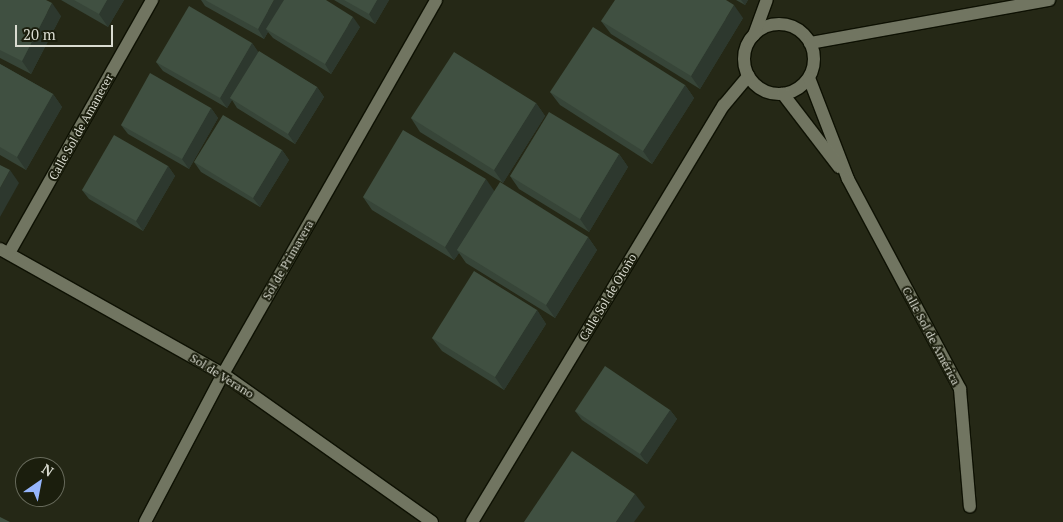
<!DOCTYPE html>
<meta charset="utf-8">
<style>
body{margin:0}
#map{position:relative;width:1063px;height:522px;overflow:hidden;background:#252816;font-family:"PT Serif",serif}
div>[style]{position:absolute}
[style*='--x']{left:calc(var(--x)*1px);top:calc(var(--y)*1px);width:calc(var(--w)*1px);rotate:calc(var(--a)*1deg)}
.roads{filter:drop-shadow(1px 0 #0e1103) drop-shadow(-1px 0 #0e1103) drop-shadow(0 1px #0e1103) drop-shadow(0 -1px #0e1103)}
.minor>*{height:12px;margin:-6px;padding:0 6px;transform-origin:6px;border-radius:6px;background:#717561}
.minor>.ring{margin:-6px;padding:0;box-sizing:content-box;background:none;border:12px solid #717561;border-radius:50%}
.wall>*{inset:0;background:#374538}
.shaded-wall>*{inset:0;background:#2d382e}
.building>*{inset:0;background:#405041}
span{translate:-50% -50%;white-space:nowrap;text-align:center;line-height:1.15;-webkit-text-stroke:4px #1b1e0d;paint-order:stroke}
.street-label{font-size:12px;color:#d9dbd0}
.north{position:absolute;left:15px;top:457px;width:50px;height:50px;box-sizing:border-box;background:#1b1e0d;border:1px solid #676a5b;border-radius:50%;rotate:33deg;font-size:14px;font-weight:700;line-height:20px;text-align:center;color:#d9dbd0}
.north::after{content:'';display:block;margin:auto;width:18px;height:22px;background:#96b6fd;clip-path:polygon(50% 0,100% 100%,50% 72%,0 100%)}
.scale{position:absolute;left:15px;top:25px;width:98px;height:22px;box-sizing:border-box;border:2px solid #d9dbd0;border-top:0;padding-left:6px;font-size:15px;line-height:18px;white-space:nowrap;color:#d9dbd0;-webkit-text-stroke:4px #1b1e0d;paint-order:stroke}
</style>
<div id="map">
<div class="roads">
<div class="minor">
<div class="ring" style="left:744px;top:24px;width:58px;height:58px"></div>
<div style="--x:754;--y:35;--w:37;--a:-70"></div>
<div style="--x:810;--y:43;--w:243;--a:-10.2"></div>
<div style="--x:809;--y:78;--w:108;--a:68.9"></div>
<div style="--x:848;--y:179;--w:238;--a:61.9"></div>
<div style="--x:960;--y:389;--w:118;--a:85.2"></div>
<div style="--x:783;--y:94;--w:92;--a:52.5"></div>
<div style="--x:0;--y:249;--w:256;--a:29.3"></div>
<div style="--x:223;--y:374;--w:256;--a:35.3"></div>
<div style="--x:9;--y:253;--w:291;--a:-60.5"></div>
<div style="--x:145;--y:522;--w:167;--a:-62.2"></div>
<div style="--x:223;--y:374;--w:430;--a:-60.3"></div>
<div style="--x:472;--y:522;--w:487;--a:-58.9"></div>
<div style="--x:724;--y:105;--w:38;--a:-50"></div>
</div>
</div>
<div class="wall">
<div style="clip-path:polygon(0 0,61px 16px,31px 74px,0 58px)"></div>
<div style="clip-path:polygon(61px 0,124px 0,108px 27px)"></div>
<div style="clip-path:polygon(201px 0,205px 0,360px 27px,331px 74px,273px 38px,268px 32px,264px 39px,205px 6px)"></div>
<div style="clip-path:polygon(334px 0,389px 0,375px 24px)"></div>
<div style="clip-path:polygon(736px 0,748px 0,745px 5px)"></div>
<div style="clip-path:polygon(743px 18px,700px 89px,611px 34px,601px 21px)"></div>
<div style="clip-path:polygon(252px 43px,258px 52px,317px 87px,324px 97px,295px 144px,237px 108px,232px 100px,227px 108px,163px 71px,156px 62px)"></div>
<div style="clip-path:polygon(0 64px,53px 94px,62px 107px,26px 170px,0 155px)"></div>
<div style="clip-path:polygon(685px 85px,694px 98px,652px 164px,560px 105px,550px 92px)"></div>
<div style="clip-path:polygon(536px 103px,545px 116px,503px 183px,420px 132px,411px 118px)"></div>
<div style="clip-path:polygon(211px 108px,218px 118px,189px 169px,128px 134px,121px 125px)"></div>
<div style="clip-path:polygon(282px 150px,289px 160px,260px 207px,201px 172px,194px 162px)"></div>
<div style="clip-path:polygon(619px 154px,628px 167px,589px 232px,519px 189px,510px 176px)"></div>
<div style="clip-path:polygon(168px 166px,175px 176px,143px 231px,89px 199px,82px 190px)"></div>
<div style="clip-path:polygon(494px 191px,588px 237px,597px 250px,555px 318px,466px 263px,459px 253px,454px 260px,372px 210px,363px 197px)"></div>
<div style="clip-path:polygon(537px 310px,546px 324px,504px 390px,442px 351px,432px 338px)"></div>
<div style="clip-path:polygon(670px 410px,677px 419px,647px 464px,582px 420px,575px 411px)"></div>
</div>
<div class="shaded-wall">
<div style="clip-path:polygon(107px 0,124px 0,108px 27px,99px 14px)"></div>
<div style="clip-path:polygon(274px 0,286px 0,266px 29px,268px 32px,264px 39px,258px 29px)"></div>
<div style="clip-path:polygon(377px 0,389px 0,375px 24px,369px 14px)"></div>
<div style="clip-path:polygon(741px 0,748px 0,745px 5px)"></div>
<div style="clip-path:polygon(52px 3px,61px 16px,31px 74px,22px 61px)"></div>
<div style="clip-path:polygon(734px 5px,743px 18px,700px 89px,691px 76px)"></div>
<div style="clip-path:polygon(353px 17px,360px 27px,331px 74px,325px 64px)"></div>
<div style="clip-path:polygon(252px 43px,259px 53px,230px 98px,232px 100px,227px 108px,220px 98px)"></div>
<div style="clip-path:polygon(685px 85px,694px 98px,652px 164px,643px 151px)"></div>
<div style="clip-path:polygon(317px 87px,324px 97px,295px 144px,288px 134px)"></div>
<div style="clip-path:polygon(53px 94px,62px 107px,26px 170px,17px 157px)"></div>
<div style="clip-path:polygon(536px 103px,545px 116px,503px 183px,494px 170px)"></div>
<div style="clip-path:polygon(211px 108px,218px 118px,189px 169px,182px 159px)"></div>
<div style="clip-path:polygon(282px 150px,289px 160px,260px 207px,253px 198px)"></div>
<div style="clip-path:polygon(619px 154px,628px 167px,589px 232px,580px 219px)"></div>
<div style="clip-path:polygon(168px 166px,175px 176px,143px 231px,136px 221px)"></div>
<div style="clip-path:polygon(10px 170px,19px 183px,0 217px,0 188px)"></div>
<div style="clip-path:polygon(486px 179px,495px 192px,457px 250px,459px 253px,454px 260px,445px 247px)"></div>
<div style="clip-path:polygon(588px 237px,597px 250px,555px 318px,546px 305px)"></div>
<div style="clip-path:polygon(537px 310px,546px 324px,504px 390px,495px 377px)"></div>
<div style="clip-path:polygon(670px 410px,677px 419px,647px 464px,640px 454px)"></div>
<div style="clip-path:polygon(635px 494px,645px 507px,634px 522px,616px 522px)"></div>
</div>
<div class="building">
<div style="clip-path:polygon(0 0,46px 0,52px 3px,22px 61px,0 50px)"></div>
<div style="clip-path:polygon(74px 0,107px 0,99px 14px)"></div>
<div style="clip-path:polygon(205px 0,274px 0,258px 29px)"></div>
<div style="clip-path:polygon(284px 0,326px 0,353px 17px,325px 64px,266px 29px)"></div>
<div style="clip-path:polygon(344px 0,377px 0,369px 14px)"></div>
<div style="clip-path:polygon(615px 0,726px 0,734px 5px,691px 76px,601px 21px)"></div>
<div style="clip-path:polygon(189px 6px,252px 43px,220px 98px,156px 62px)"></div>
<div style="clip-path:polygon(593px 27px,685px 85px,643px 151px,550px 92px)"></div>
<div style="clip-path:polygon(259px 51px,317px 87px,288px 134px,230px 98px)"></div>
<div style="clip-path:polygon(454px 52px,536px 103px,494px 170px,411px 118px)"></div>
<div style="clip-path:polygon(0 64px,53px 94px,17px 157px,0 147px)"></div>
<div style="clip-path:polygon(150px 73px,211px 108px,182px 159px,121px 125px)"></div>
<div style="clip-path:polygon(549px 112px,619px 154px,580px 219px,510px 176px)"></div>
<div style="clip-path:polygon(223px 115px,282px 150px,253px 198px,194px 162px)"></div>
<div style="clip-path:polygon(403px 130px,486px 179px,445px 247px,363px 197px)"></div>
<div style="clip-path:polygon(114px 135px,168px 166px,136px 221px,82px 190px)"></div>
<div style="clip-path:polygon(0 165px,10px 170px,0 188px)"></div>
<div style="clip-path:polygon(500px 182px,588px 237px,546px 305px,457px 250px)"></div>
<div style="clip-path:polygon(474px 271px,537px 310px,495px 377px,432px 338px)"></div>
<div style="clip-path:polygon(605px 366px,670px 410px,640px 454px,575px 411px)"></div>
<div style="clip-path:polygon(572px 451px,635px 494px,616px 522px,524px 522px)"></div>
<div style="clip-path:polygon(0 517px,10px 522px,0 522px)"></div>
</div>
<div class="street-label">
<span style="left:81px;top:127px;rotate:-61deg">Calle Sol de Amanecer</span>
<span style="left:288px;top:260px;rotate:-60deg">Sol de Primavera</span>
<span style="left:608px;top:297px;rotate:-59deg">Calle Sol de Otoño</span>
<span style="left:931px;top:336px;rotate:62deg">Calle Sol de América</span>
<span style="left:222px;top:376px;rotate:32deg">Sol de Verano</span>
</div>
<div class="north">N</div>
<div class="scale">20 m</div>
</div>
